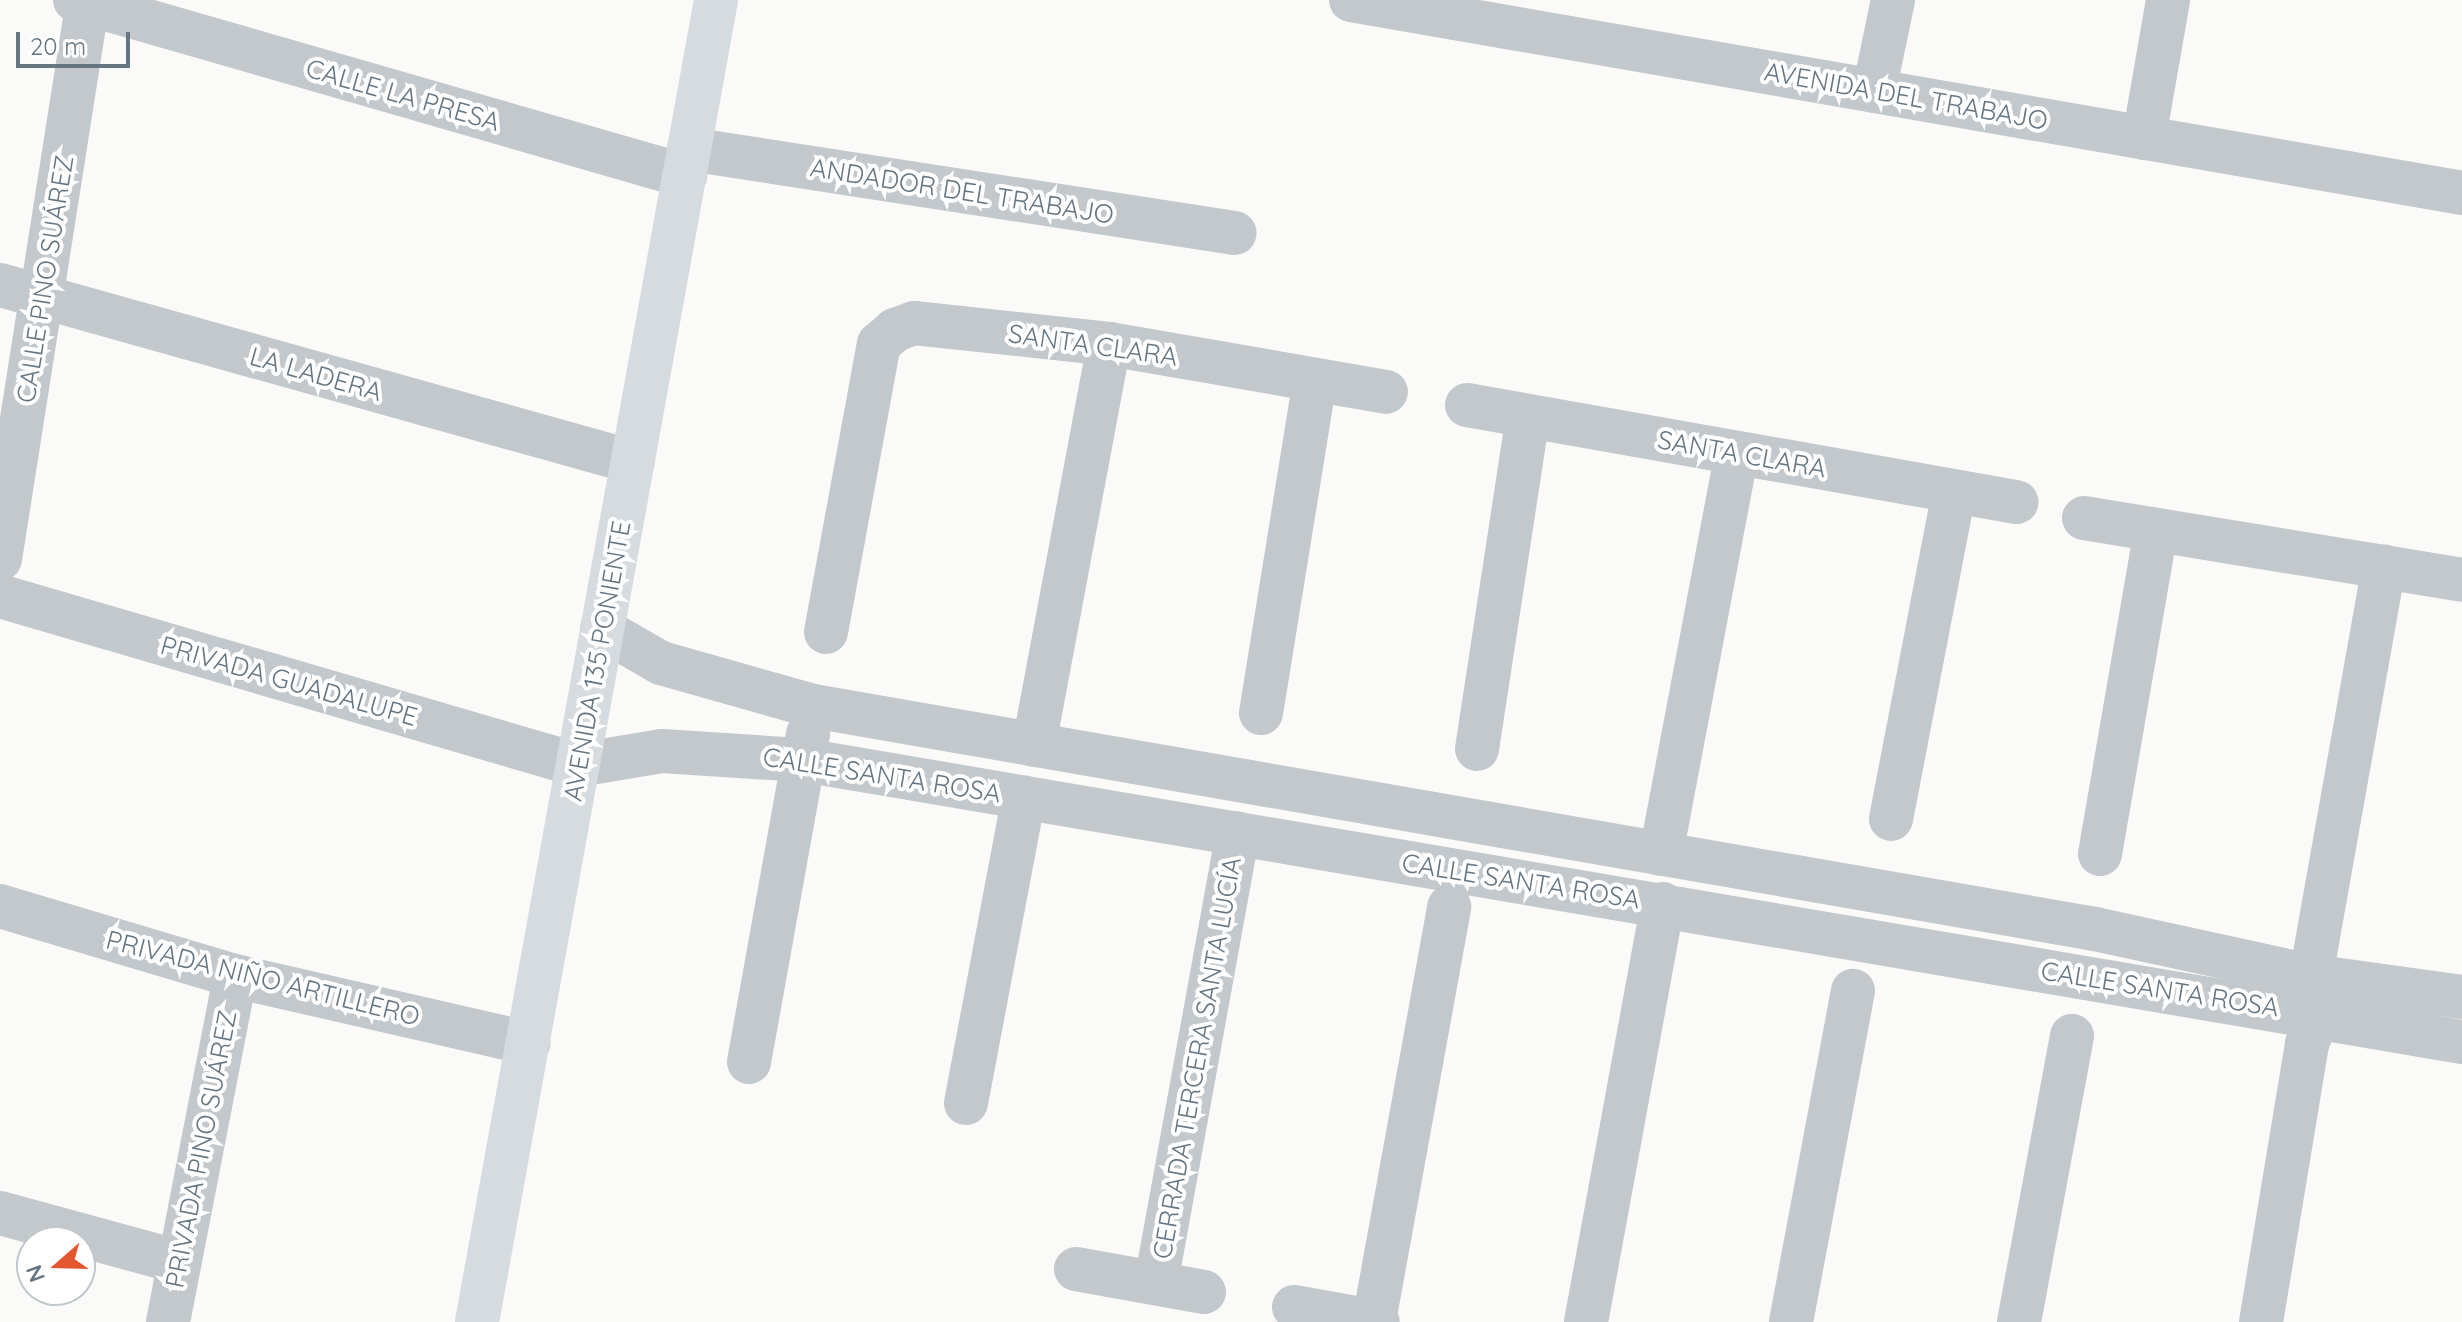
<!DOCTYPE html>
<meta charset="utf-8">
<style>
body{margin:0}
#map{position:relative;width:2462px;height:1322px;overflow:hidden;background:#fafaf8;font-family:Quicksand,sans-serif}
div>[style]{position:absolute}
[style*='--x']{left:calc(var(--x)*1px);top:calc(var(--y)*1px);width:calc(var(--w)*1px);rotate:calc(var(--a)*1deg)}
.minor>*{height:44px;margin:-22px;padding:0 22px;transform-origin:22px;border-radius:22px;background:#c3c8cc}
.major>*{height:44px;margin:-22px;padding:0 22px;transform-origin:22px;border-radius:22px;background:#d6dbdf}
span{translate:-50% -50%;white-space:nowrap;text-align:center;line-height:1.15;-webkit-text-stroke:8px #fff;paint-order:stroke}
.street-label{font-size:26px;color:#657683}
.north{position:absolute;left:16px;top:1226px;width:80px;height:80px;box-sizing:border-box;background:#fff;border:2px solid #c1c8cd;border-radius:50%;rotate:250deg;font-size:22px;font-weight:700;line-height:32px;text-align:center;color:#657683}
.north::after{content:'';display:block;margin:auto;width:28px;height:36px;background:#e4572e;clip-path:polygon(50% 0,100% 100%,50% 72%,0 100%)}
.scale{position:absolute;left:16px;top:32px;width:114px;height:36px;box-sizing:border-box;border:4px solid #657683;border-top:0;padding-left:10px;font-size:24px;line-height:28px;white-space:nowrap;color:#657683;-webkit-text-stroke:6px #fff;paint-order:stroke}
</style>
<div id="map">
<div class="minor">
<div style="--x:75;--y:0;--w:635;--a:16.09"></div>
<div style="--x:1351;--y:0;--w:1128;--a:9.85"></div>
<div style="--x:1874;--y:91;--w:93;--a:-78.2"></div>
<div style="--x:2144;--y:138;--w:140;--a:-80.1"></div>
<div style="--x:689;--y:149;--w:552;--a:8.75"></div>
<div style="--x:0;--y:285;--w:657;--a:15.62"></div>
<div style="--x:1467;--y:405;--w:558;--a:10.02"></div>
<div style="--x:2084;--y:518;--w:383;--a:9.3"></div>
<div style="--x:0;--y:559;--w:566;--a:-81.05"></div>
<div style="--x:0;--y:596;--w:602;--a:16.3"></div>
<div style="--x:578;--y:765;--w:85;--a:-9.5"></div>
<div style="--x:662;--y:751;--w:141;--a:3.7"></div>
<div style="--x:803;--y:760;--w:1683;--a:9.65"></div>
<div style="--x:602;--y:629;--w:68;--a:30"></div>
<div style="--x:661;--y:663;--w:158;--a:15.8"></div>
<div style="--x:813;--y:706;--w:1301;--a:9.87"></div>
<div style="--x:2095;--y:929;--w:221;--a:12.3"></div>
<div style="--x:2311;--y:976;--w:152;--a:7.9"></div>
<div style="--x:826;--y:632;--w:293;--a:-79.6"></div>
<div style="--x:879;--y:344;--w:21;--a:-41"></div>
<div style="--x:895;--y:330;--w:20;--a:-20"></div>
<div style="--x:914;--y:323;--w:196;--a:6.1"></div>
<div style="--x:1109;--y:344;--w:281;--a:9.8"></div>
<div style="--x:1261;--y:713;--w:337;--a:-80.8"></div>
<div style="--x:1034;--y:745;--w:408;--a:-79.4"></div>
<div style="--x:1477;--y:749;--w:336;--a:-81.3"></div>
<div style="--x:1891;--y:819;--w:333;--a:-79.1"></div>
<div style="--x:1661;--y:854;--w:408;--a:-79.3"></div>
<div style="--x:2100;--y:854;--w:329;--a:-80.2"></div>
<div style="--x:0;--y:906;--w:245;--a:16.6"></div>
<div style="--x:235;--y:976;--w:301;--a:12.9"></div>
<div style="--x:2311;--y:976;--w:416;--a:-79.9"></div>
<div style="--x:749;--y:1062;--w:334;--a:-79.8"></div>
<div style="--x:966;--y:1103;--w:311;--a:-79.3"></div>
<div style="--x:0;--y:1213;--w:186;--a:15.3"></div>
<div style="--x:1076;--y:1269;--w:130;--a:10.2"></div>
<div style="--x:1156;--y:1283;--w:457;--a:-79.7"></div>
<div style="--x:1294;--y:1307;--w:85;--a:10.1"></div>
<div style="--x:1374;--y:1321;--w:421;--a:-79.7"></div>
<div style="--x:168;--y:1322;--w:352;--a:-79"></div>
<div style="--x:1586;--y:1322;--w:425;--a:-79.6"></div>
<div style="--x:1791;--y:1322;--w:337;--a:-79.4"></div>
<div style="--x:2019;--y:1322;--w:291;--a:-79.5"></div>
<div style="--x:2261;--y:1322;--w:282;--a:-80.6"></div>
<div style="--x:2307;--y:1044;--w:30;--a:-69"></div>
</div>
<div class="major">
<div style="--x:477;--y:1322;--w:1343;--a:-79.75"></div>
</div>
<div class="street-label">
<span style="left:403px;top:95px;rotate:16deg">CALLE LA PRESA</span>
<span style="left:1906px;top:96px;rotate:10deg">AVENIDA DEL TRABAJO</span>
<span style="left:962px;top:191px;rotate:9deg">ANDADOR DEL TRABAJO</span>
<span style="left:45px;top:279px;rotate:-81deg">CALLE PINO SUÁREZ</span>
<span style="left:1093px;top:345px;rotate:8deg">SANTA CLARA</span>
<span style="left:316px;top:374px;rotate:16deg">LA LADERA</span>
<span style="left:1742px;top:454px;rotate:10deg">SANTA CLARA</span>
<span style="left:597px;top:661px;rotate:-80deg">AVENIDA 135 PONIENTE</span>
<span style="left:289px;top:681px;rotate:16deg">PRIVADA GUADALUPE</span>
<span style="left:882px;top:775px;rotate:9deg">CALLE SANTA ROSA</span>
<span style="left:1521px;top:881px;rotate:9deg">CALLE SANTA ROSA</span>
<span style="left:263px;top:978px;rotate:14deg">PRIVADA NIÑO ARTILLERO</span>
<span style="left:2160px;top:989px;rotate:9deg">CALLE SANTA ROSA</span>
<span style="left:1197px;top:1058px;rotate:-80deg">CERRADA TERCERA SANTA LUCÍA</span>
<span style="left:201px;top:1149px;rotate:-79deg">PRIVADA PINO SUÁREZ</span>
</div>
<div class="north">N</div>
<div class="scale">20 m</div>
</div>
